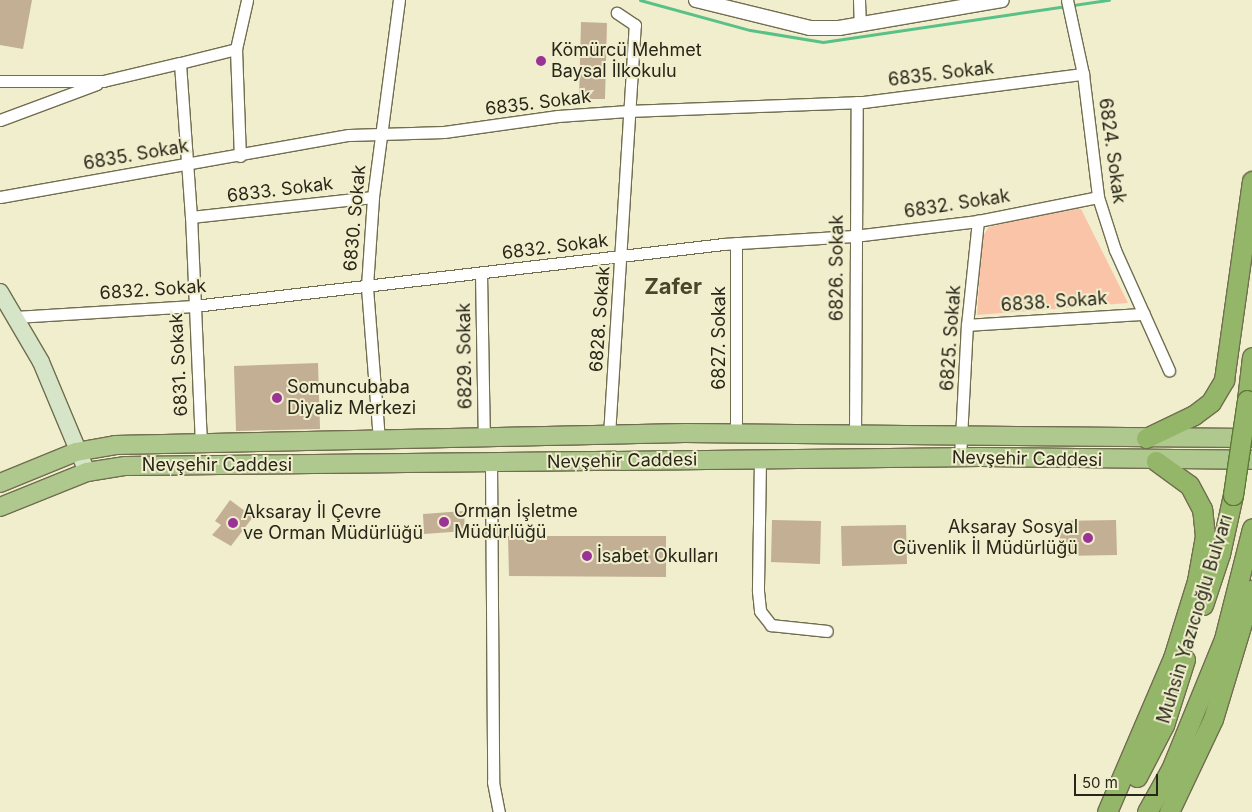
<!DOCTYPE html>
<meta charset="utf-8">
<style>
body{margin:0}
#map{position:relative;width:1252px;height:812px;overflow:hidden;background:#f1eecd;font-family:Inter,sans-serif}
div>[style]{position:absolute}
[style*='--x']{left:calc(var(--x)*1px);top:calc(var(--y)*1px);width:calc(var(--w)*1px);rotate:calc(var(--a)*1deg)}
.green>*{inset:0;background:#fac4a8}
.stream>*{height:3px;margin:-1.5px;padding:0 1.5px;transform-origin:1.5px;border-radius:1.5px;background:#59c187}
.building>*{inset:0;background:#c3af94}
.roads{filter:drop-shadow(1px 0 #716e50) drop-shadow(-1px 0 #716e50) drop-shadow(0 1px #716e50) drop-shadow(0 -1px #716e50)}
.minor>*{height:11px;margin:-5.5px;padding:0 5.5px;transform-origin:5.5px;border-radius:5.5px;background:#fff}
.tertiary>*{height:14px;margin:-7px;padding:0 7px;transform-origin:7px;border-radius:7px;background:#fff}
.secondary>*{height:16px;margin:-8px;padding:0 8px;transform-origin:8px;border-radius:8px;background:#d6e4c7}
.primary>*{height:18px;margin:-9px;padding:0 9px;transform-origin:9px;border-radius:9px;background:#aec88e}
.trunk>*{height:19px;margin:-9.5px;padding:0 9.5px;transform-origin:9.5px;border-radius:9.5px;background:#93b668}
.bridges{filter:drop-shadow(1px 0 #5c7834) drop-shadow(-1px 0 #5c7834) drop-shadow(0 1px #5c7834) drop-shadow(0 -1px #5c7834)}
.trunk-bridge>*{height:19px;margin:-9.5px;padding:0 9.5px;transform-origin:9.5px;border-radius:9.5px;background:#93b668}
.dots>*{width:14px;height:14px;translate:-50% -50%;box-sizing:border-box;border:2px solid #f1eecd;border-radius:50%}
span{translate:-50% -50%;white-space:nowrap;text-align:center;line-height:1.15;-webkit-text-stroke:4px #f1eecd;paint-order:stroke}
.poi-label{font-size:18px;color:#272619}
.left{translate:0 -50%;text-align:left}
.right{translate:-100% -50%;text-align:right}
.street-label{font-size:18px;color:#272619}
.district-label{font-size:22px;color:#49462a;font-weight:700}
.scale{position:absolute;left:1074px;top:774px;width:84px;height:22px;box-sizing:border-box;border:2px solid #272619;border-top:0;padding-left:6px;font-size:15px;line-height:18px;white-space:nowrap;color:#272619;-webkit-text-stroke:4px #f1eecd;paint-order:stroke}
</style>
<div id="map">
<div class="green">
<div style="clip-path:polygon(1072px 207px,1081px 209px,1128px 303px,977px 315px,982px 237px,989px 227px)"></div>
</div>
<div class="stream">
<div style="--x:640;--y:0;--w:114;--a:15.3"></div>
<div style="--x:750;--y:30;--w:74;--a:9.3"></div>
<div style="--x:823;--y:42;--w:289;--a:-8.4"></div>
</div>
<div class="building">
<div style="clip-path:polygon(0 0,32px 0,23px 49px,0 45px)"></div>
<div style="clip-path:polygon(581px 22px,607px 23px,605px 99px,579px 99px)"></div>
<div style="clip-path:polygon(318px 363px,320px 429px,236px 431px,234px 366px)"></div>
<div style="clip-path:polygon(230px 500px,253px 517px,231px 546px,212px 535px,221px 525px,215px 521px)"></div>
<div style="clip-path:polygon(464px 511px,465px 531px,424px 534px,423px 514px)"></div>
<div style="clip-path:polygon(772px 520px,821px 521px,820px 564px,771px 562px)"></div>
<div style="clip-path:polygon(1116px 520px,1117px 555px,1060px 556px,1059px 521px)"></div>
<div style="clip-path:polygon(906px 525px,907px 564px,842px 566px,841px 526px)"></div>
<div style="clip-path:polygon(508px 536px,666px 536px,666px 577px,509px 576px)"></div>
</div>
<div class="roads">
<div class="minor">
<div style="--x:859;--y:0;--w:24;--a:88"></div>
<div style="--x:1067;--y:0;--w:76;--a:77.8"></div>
<div style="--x:1083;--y:74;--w:124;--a:83"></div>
<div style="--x:1098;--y:197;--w:56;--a:72.2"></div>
<div style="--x:1115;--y:250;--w:132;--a:65.8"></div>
<div style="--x:236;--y:49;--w:107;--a:87.9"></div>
<div style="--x:0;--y:81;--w:103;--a:0"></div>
<div style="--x:103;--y:81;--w:79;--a:-13.2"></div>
<div style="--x:0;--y:120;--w:103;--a:-20.4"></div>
<div style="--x:0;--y:197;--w:354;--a:-10.1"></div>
<div style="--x:349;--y:135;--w:95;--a:-1.8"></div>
<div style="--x:444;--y:132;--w:115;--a:-8"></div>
<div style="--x:558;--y:116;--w:70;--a:-4.1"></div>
<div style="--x:628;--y:111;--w:235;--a:-2.2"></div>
<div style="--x:863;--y:102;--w:222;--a:-7.3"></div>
<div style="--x:191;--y:217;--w:183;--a:-6.3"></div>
<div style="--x:481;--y:273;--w:165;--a:89"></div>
<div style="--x:15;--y:317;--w:179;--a:-3.5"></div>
<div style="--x:194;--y:306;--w:533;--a:-6.68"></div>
<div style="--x:723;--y:244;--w:131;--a:-3.5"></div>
<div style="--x:854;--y:236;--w:125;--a:-6.9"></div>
<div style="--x:978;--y:221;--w:122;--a:-11.3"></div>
<div style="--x:967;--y:325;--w:177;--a:-3.6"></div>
<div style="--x:736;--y:434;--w:191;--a:-90"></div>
<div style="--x:609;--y:435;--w:411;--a:-86.4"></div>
<div style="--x:635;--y:25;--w:22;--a:-146"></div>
<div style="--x:855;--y:435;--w:333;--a:-89.7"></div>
<div style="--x:379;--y:440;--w:154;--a:-94.5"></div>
<div style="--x:367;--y:286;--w:89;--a:-86.1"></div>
<div style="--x:373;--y:197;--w:199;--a:-82.5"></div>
<div style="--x:201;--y:444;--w:227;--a:-92.5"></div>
<div style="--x:191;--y:217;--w:154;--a:-94.1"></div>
<div style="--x:180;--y:63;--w:58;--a:-14"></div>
<div style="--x:236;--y:49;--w:50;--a:-77.3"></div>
<div style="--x:960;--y:457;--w:132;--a:-87"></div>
<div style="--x:967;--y:325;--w:105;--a:-84"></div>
<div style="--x:760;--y:459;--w:132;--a:90.9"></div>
<div style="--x:758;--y:591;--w:20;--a:84"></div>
<div style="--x:760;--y:611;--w:18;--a:52"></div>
<div style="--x:771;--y:625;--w:56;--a:6.1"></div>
<div style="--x:491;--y:462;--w:320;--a:89.6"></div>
<div style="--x:493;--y:782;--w:31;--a:79"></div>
</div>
<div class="tertiary">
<div style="--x:696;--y:0;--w:117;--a:13.8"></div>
<div style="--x:810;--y:28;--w:29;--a:0"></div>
<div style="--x:839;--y:28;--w:165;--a:-9.7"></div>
</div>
<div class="secondary">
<div style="--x:0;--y:292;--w:81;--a:59.6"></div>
<div style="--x:41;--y:362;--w:119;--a:67.3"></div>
</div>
<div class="primary">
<div style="--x:0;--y:483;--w:82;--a:-22.2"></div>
<div style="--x:76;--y:452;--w:40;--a:-10"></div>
<div style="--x:115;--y:445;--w:570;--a:-1.21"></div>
<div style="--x:685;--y:433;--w:567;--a:0.51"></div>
<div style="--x:0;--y:507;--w:94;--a:-21.9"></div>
<div style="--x:87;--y:472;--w:39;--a:-9"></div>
<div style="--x:126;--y:466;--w:854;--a:-0.6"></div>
<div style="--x:980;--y:457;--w:272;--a:0.6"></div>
</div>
<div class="trunk">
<div style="--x:1247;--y:400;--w:43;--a:-83.4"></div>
<div style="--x:1146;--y:438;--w:53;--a:-25.6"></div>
<div style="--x:1194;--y:415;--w:21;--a:-37"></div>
<div style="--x:1211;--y:402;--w:26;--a:-59"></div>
<div style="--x:1224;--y:380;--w:201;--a:-82"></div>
<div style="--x:1203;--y:605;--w:54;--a:-71.6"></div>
<div style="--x:1220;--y:554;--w:60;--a:-77.6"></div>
<div style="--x:1137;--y:777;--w:59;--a:-62.6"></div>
<div style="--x:1164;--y:725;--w:69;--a:-72.3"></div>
<div style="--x:1107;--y:812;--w:168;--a:-66.8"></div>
<div style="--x:1173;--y:658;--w:81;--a:-72.7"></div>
<div style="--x:1197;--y:581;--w:46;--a:-79.9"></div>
<div style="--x:1205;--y:536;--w:27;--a:-96"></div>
<div style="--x:1202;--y:509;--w:27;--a:-118"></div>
<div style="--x:1189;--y:485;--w:41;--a:-144"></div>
<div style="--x:1147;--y:812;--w:49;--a:-60.8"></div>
<div style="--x:1171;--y:769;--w:140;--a:-67.8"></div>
<div style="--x:1224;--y:639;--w:114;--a:-75.8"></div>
<div style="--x:1169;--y:812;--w:103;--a:-64.7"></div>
<div style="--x:1213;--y:719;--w:135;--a:-73.2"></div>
</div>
</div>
<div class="bridges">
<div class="trunk-bridge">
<div style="--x:1233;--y:495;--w:96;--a:-81.6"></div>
</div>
</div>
<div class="dots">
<div style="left:541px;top:61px;background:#9b3397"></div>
<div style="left:277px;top:398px;background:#9b3397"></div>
<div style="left:444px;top:522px;background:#9b3397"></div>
<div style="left:233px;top:523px;background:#9b3397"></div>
<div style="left:1088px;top:538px;background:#9b3397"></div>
<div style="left:587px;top:556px;background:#9b3397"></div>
</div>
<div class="poi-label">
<span class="left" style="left:551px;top:61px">Kömürcü Mehmet<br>Baysal İlkokulu</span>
<span class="left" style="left:287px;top:398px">Somuncubaba<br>Diyaliz Merkezi</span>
<span class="left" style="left:454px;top:522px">Orman İşletme<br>Müdürlüğü</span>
<span class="left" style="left:243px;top:523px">Aksaray İl Çevre<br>ve Orman Müdürlüğü</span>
<span class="right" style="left:1078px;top:538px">Aksaray Sosyal<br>Güvenlik İl Müdürlüğü</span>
<span class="left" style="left:597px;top:556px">İsabet Okulları</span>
</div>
<div class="street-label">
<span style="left:941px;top:74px;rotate:-7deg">6835. Sokak</span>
<span style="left:538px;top:103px;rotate:-7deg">6835. Sokak</span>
<span style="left:1112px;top:151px;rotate:82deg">6824. Sokak</span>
<span style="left:136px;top:155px;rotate:-10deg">6835. Sokak</span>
<span style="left:280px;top:190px;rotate:-7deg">6833. Sokak</span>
<span style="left:957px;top:204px;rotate:-9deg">6832. Sokak</span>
<span style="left:355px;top:218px;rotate:-85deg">6830. Sokak</span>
<span style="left:555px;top:247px;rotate:-7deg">6832. Sokak</span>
<span style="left:837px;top:268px;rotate:-90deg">6826. Sokak</span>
<span style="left:153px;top:290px;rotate:-4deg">6832. Sokak</span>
<span style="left:1054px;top:302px;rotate:-4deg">6838. Sokak</span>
<span style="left:600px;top:319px;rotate:-86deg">6828. Sokak</span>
<span style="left:719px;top:338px;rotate:-90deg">6827. Sokak</span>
<span style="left:951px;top:338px;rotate:-86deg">6825. Sokak</span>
<span style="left:465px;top:356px;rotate:-91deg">6829. Sokak</span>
<span style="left:179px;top:365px;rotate:-93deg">6831. Sokak</span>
<span style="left:1027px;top:459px;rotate:1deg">Nevşehir Caddesi</span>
<span style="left:622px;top:461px;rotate:-1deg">Nevşehir Caddesi</span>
<span style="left:217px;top:465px">Nevşehir Caddesi</span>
<span style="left:1195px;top:619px;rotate:-73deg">Muhsin Yazıcıoğlu Bulvarı</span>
</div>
<div class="district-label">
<span style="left:673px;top:287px">Zafer</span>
</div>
<div class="scale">50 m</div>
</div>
